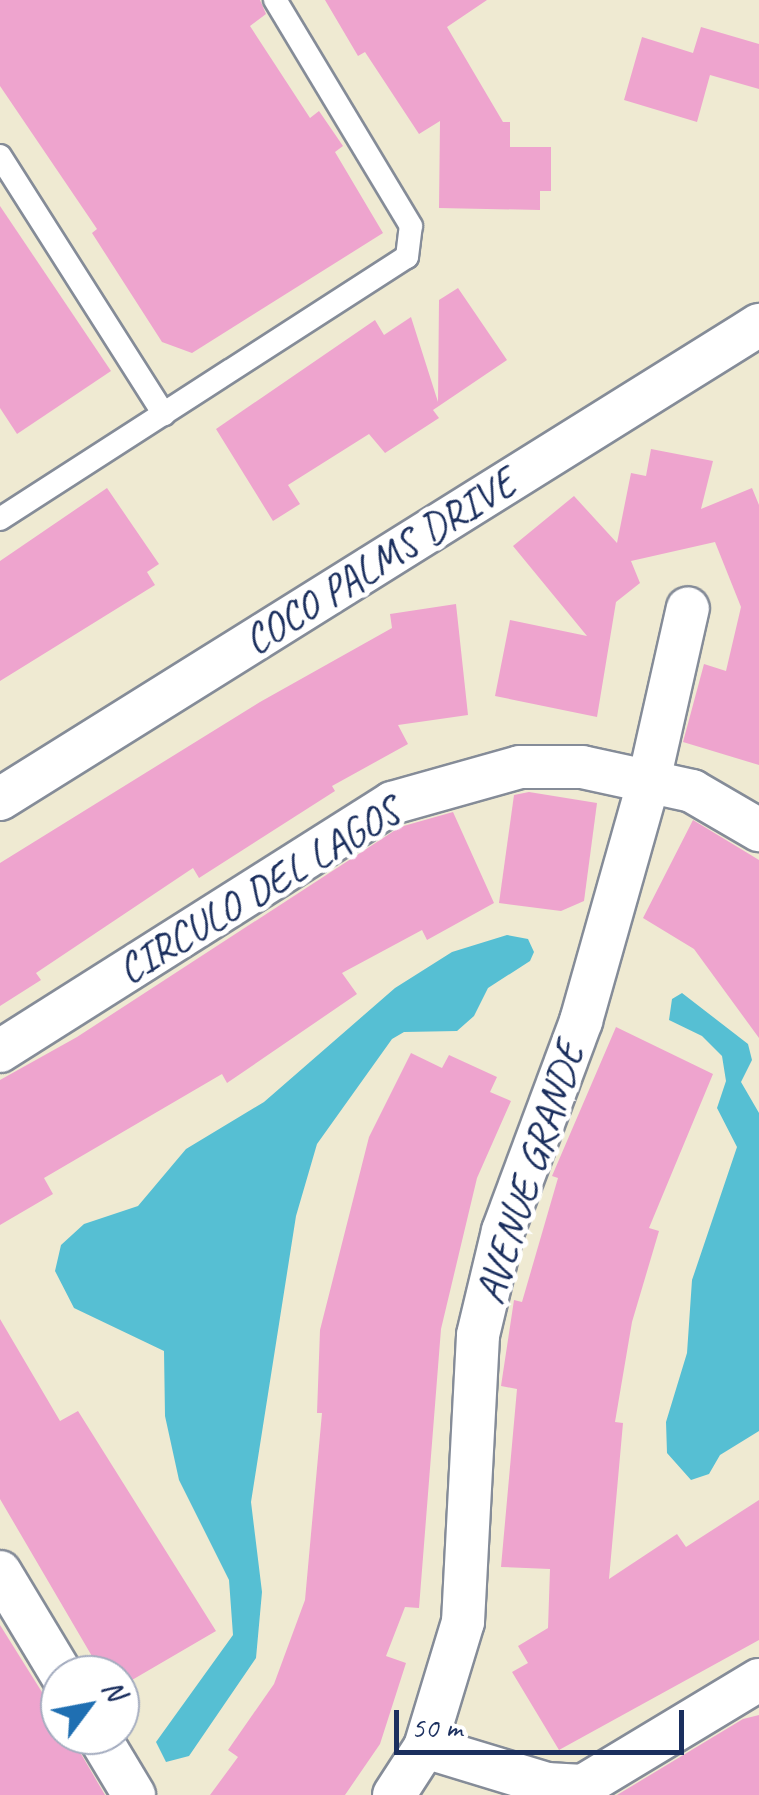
<!DOCTYPE html>
<style>
body{margin:0}
#map{position:relative;width:759px;height:1795px;overflow:hidden;background:#efead2;font-family:Caveat,sans-serif}
div>[style]{position:absolute}
[style*='--x']{left:calc(var(--x)*1px);top:calc(var(--y)*1px);width:calc(var(--w)*1px);rotate:calc(var(--a)*1deg)}
.water>*{inset:0;background:#56bfd3}
.building>*{inset:0;background:#eea4ce}
.roads{filter:drop-shadow(2px 0 #858c98) drop-shadow(-2px 0 #858c98) drop-shadow(0 2px #858c98) drop-shadow(0 -2px #858c98)}
.lane>*{height:22px;margin:-11px;padding:0 11px;transform-origin:11px;border-radius:11px;background:#fff}
.street>*{height:42px;margin:-21px;padding:0 21px;transform-origin:21px;border-radius:21px;background:#fff}
span{translate:-50% -50%;white-space:nowrap;text-align:center;line-height:1.15;-webkit-text-stroke:10px #fff;paint-order:stroke}
.street-label{font-size:42px;color:#1b2f5e}
.north{position:absolute;left:40px;top:1655px;width:100px;height:100px;box-sizing:border-box;background:#fff;border:2px solid #a4acbf;border-radius:50%;rotate:58deg;font-size:28px;font-weight:700;line-height:40px;text-align:center;color:#1b2f5e}
.north::after{content:'';display:block;margin:auto;width:35px;height:45px;background:#1f6fb2;clip-path:polygon(50% 0,100% 100%,50% 72%,0 100%)}
.scale{position:absolute;left:394px;top:1710px;width:290px;height:45px;box-sizing:border-box;border:5px solid #1b2f5e;border-top:0;padding-left:12px;font-size:30px;line-height:35px;white-space:nowrap;color:#1b2f5e;-webkit-text-stroke:8px #fff;paint-order:stroke}
</style>
<div id="map">
<div class="water">
<div style="clip-path:polygon(507px 935px,528px 939px,534px 952px,530px 961px,488px 988px,474px 1016px,457px 1031px,404px 1032px,392px 1039px,317px 1144px,296px 1216px,251px 1502px,262px 1592px,256px 1658px,189px 1756px,166px 1762px,156px 1742px,233px 1635px,229px 1580px,179px 1480px,165px 1416px,164px 1351px,74px 1308px,55px 1271px,61px 1245px,84px 1224px,138px 1206px,186px 1149px,264px 1102px,395px 988px,452px 952px)"></div>
<div style="clip-path:polygon(682px 993px,748px 1044px,752px 1060px,741px 1082px,759px 1113px,759px 1431px,720px 1455px,709px 1474px,691px 1480px,667px 1453px,666px 1422px,687px 1353px,692px 1280px,737px 1147px,717px 1108px,726px 1081px,722px 1056px,702px 1036px,669px 1020px,672px 999px)"></div>
</div>
<div class="building">
<div style="clip-path:polygon(0 0,260px 0,266px 14px,250px 26px,310px 118px,319px 111px,343px 146px,335px 152px,383px 233px,192px 353px,162px 342px,92px 233px,97px 229px,0 86px)"></div>
<div style="clip-path:polygon(325px 0,487px 0,447px 27px,503px 122px,510px 122px,510px 147px,551px 147px,551px 191px,540px 191px,540px 210px,439px 208px,440px 121px,419px 134px,365px 52px,358px 56px)"></div>
<div style="clip-path:polygon(701px 27px,759px 44px,759px 89px,710px 75px,697px 122px,624px 100px,642px 37px,693px 53px)"></div>
<div style="clip-path:polygon(0 206px,111px 371px,17px 434px,0 408px)"></div>
<div style="clip-path:polygon(458px 288px,507px 360px,433px 410px,439px 418px,385px 453px,369px 434px,288px 485px,300px 504px,273px 521px,216px 429px,375px 320px,384px 335px,411px 317px,438px 402px,439px 300px)"></div>
<div style="clip-path:polygon(651px 449px,713px 461px,701px 509px,752px 488px,759px 505px,759px 765px,683px 742px,704px 664px,726px 671px,741px 607px,715px 542px,631px 561px,640px 583px,616px 602px,597px 717px,495px 696px,510px 620px,587px 636px,513px 546px,574px 496px,617px 543px,631px 473px,646px 476px)"></div>
<div style="clip-path:polygon(107px 488px,159px 564px,147px 572px,155px 585px,0 681px,0 561px)"></div>
<div style="clip-path:polygon(456px 604px,468px 715px,398px 725px,408px 744px,332px 786px,335px 791px,199px 878px,193px 868px,36px 973px,41px 980px,0 1006px,0 863px,260px 702px,392px 628px,390px 614px)"></div>
<div style="clip-path:polygon(529px 792px,597px 803px,584px 901px,561px 911px,499px 903px,514px 795px)"></div>
<div style="clip-path:polygon(453px 812px,494px 903px,427px 940px,422px 930px,342px 973px,357px 994px,227px 1083px,222px 1074px,44px 1178px,53px 1194px,0 1225px,0 1080px,77px 1037px,400px 827px)"></div>
<div style="clip-path:polygon(693px 820px,759px 860px,759px 1038px,694px 949px,643px 918px)"></div>
<div style="clip-path:polygon(616px 1027px,713px 1074px,649px 1228px,659px 1231px,632px 1322px,615px 1422px,623px 1423px,609px 1579px,677px 1534px,686px 1547px,759px 1500px,759px 1640px,559px 1750px,512px 1672px,528px 1663px,518px 1646px,548px 1628px,550px 1569px,501px 1567px,517px 1389px,501px 1386px,514px 1300px,522px 1302px,558px 1178px,552px 1176px)"></div>
<div style="clip-path:polygon(411px 1053px,442px 1068px,449px 1055px,497px 1077px,490px 1092px,511px 1101px,477px 1178px,441px 1329px,419px 1608px,405px 1607px,386px 1656px,406px 1663px,380px 1744px,345px 1795px,210px 1795px,238px 1757px,228px 1750px,274px 1684px,305px 1600px,322px 1413px,317px 1413px,320px 1330px,369px 1137px)"></div>
<div style="clip-path:polygon(0 1319px,60px 1421px,78px 1411px,216px 1631px,120px 1687px,120px 1675px,103px 1675px,0 1499px)"></div>
<div style="clip-path:polygon(0 1625px,60px 1721px,60px 1735px,70px 1735px,105px 1795px,0 1795px)"></div>
<div style="clip-path:polygon(759px 1715px,759px 1795px,617px 1795px,743px 1719px)"></div>
</div>
<div class="roads">
<div class="lane">
<div style="--x:0;--y:156;--w:306;--a:57.6"></div>
<div style="--x:0;--y:519;--w:484;--a:-32.8"></div>
<div style="--x:407;--y:257;--w:31;--a:-83"></div>
<div style="--x:411;--y:226;--w:264;--a:-121"></div>
</div>
<div class="street">
<div style="--x:0;--y:799;--w:895;--a:-31.99"></div>
<div style="--x:0;--y:1051;--w:464;--a:-32.3"></div>
<div style="--x:392;--y:803;--w:133;--a:-15.7"></div>
<div style="--x:520;--y:767;--w:62;--a:0"></div>
<div style="--x:582;--y:767;--w:113;--a:12.3"></div>
<div style="--x:692;--y:791;--w:78;--a:30.2"></div>
<div style="--x:0;--y:1572;--w:120;--a:59"></div>
<div style="--x:98;--y:1735;--w:70;--a:59"></div>
<div style="--x:425;--y:1747;--w:127;--a:16.9"></div>
<div style="--x:547;--y:1784;--w:36;--a:3"></div>
<div style="--x:583;--y:1786;--w:205;--a:-31.1"></div>
<div style="--x:394;--y:1795;--w:57;--a:-57.1"></div>
<div style="--x:425;--y:1747;--w:131;--a:-73.1"></div>
<div style="--x:463;--y:1622;--w:287;--a:-87"></div>
<div style="--x:478;--y:1335;--w:107;--a:-76.5"></div>
<div style="--x:503;--y:1231;--w:224;--a:-69.6"></div>
<div style="--x:581;--y:1021;--w:245;--a:-74.2"></div>
<div style="--x:648;--y:785;--w:181;--a:-77.3"></div>
</div>
</div>
<div class="street-label">
<span style="left:380px;top:562px;rotate:-32deg">COCO PALMS DRIVE</span>
<span style="left:259px;top:891px;rotate:-31deg">CIRCULO DEL LAGOS</span>
<span style="left:530px;top:1173px;rotate:-72deg">AVENUE GRANDE</span>
</div>
<div class="north">N</div>
<div class="scale">50 m</div>
</div>
